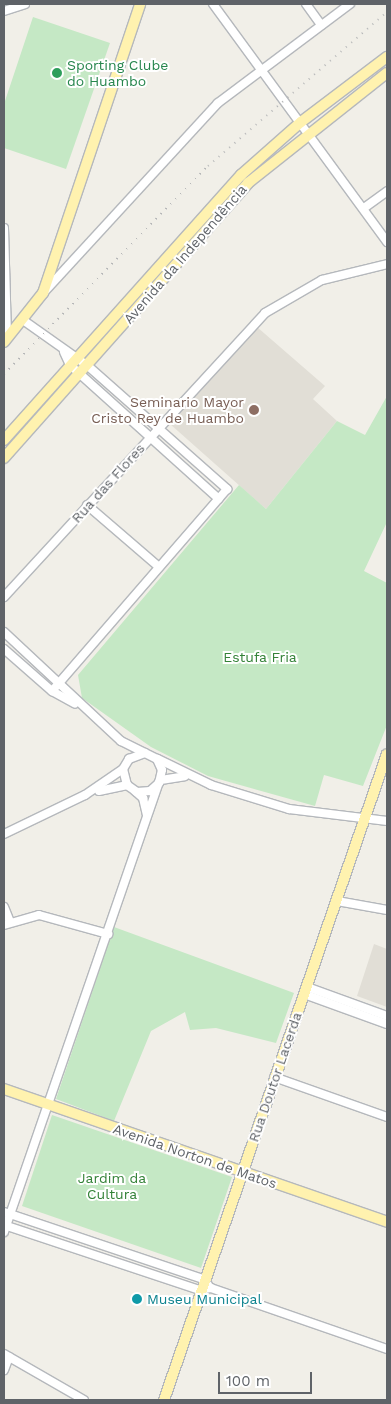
<!DOCTYPE html>
<meta charset="utf-8">
<style>
body{margin:0}
#map{position:relative;width:391px;height:1404px;overflow:hidden;background:#f1efe8;font-family:"Work Sans",sans-serif}
div>[style]{position:absolute}
[style*='--x']{left:calc(var(--x)*1px);top:calc(var(--y)*1px);width:calc(var(--w)*1px);rotate:calc(var(--a)*1deg)}
.education>*{inset:0;background:#e1ded6}
.green>*{inset:0;background:#c5e8c5}
.roads{filter:drop-shadow(1px 0 #b5b8bc) drop-shadow(-1px 0 #b5b8bc) drop-shadow(0 1px #b5b8bc) drop-shadow(0 -1px #b5b8bc)}
.minor>*{height:8px;margin:-4px;padding:0 4px;transform-origin:4px;border-radius:4px;background:#fff}
.major>*{height:10px;margin:-5px;padding:0 5px;transform-origin:5px;border-radius:5px;background:#fff2af}
.rail>*{height:2px;margin-top:-1px;transform-origin:0;background:repeating-linear-gradient(90deg,#b6b7b8 0 1px,transparent 0 7px)}
.dots>*{width:14px;height:14px;translate:-50% -50%;box-sizing:border-box;border:2px solid #fff;border-radius:50%}
span{translate:-50% -50%;white-space:nowrap;text-align:center;line-height:1.15;-webkit-text-stroke:4px #fff;paint-order:stroke}
.leisure-label{font-size:14px;color:#27864d}
.left{translate:0 -50%;text-align:left}
.street-label{font-size:14px;color:#5f6368}
.education-label{font-size:14px;color:#785e54}
.right{translate:-100% -50%;text-align:right}
.park-label{font-size:14px;color:#348238}
.culture-label{font-size:14px;color:#0d838f}
.frame{position:absolute;inset:0;border:5px solid #5f6368;pointer-events:none}
.scale{position:absolute;left:218px;top:1372px;width:94px;height:22px;box-sizing:border-box;border:2px solid #5f6368;border-top:0;padding-left:6px;font-size:15px;line-height:18px;white-space:nowrap;color:#5f6368;-webkit-text-stroke:4px #fff;paint-order:stroke}
</style>
<div id="map">
<div class="education">
<div style="clip-path:polygon(257px 327px,325px 386px,313px 399px,337px 421px,266px 509px,170px 424px)"></div>
<div style="clip-path:polygon(374px 944px,387px 949px,387px 1007px,357px 996px)"></div>
</div>
<div class="green">
<div style="clip-path:polygon(33px 17px,110px 43px,66px 169px,4px 148px,4px 104px)"></div>
<div style="clip-path:polygon(387px 396px,387px 522px,364px 571px,387px 583px,387px 725px,363px 786px,324px 775px,315px 806px,208px 776px,151px 747px,82px 698px,78px 675px,239px 485px,266px 509px,337px 421px,365px 435px)"></div>
<div style="clip-path:polygon(114px 927px,294px 993px,276px 1043px,216px 1028px,190px 1030px,185px 1012px,151px 1031px,114px 1121px,56px 1099px)"></div>
<div style="clip-path:polygon(52px 1115px,232px 1177px,201px 1268px,22px 1206px)"></div>
</div>
<div class="roads">
<div class="minor">
<div style="--x:213;--y:4;--w:295;--a:53.8"></div>
<div style="--x:306;--y:4;--w:26;--a:54"></div>
<div style="--x:4;--y:11;--w:22;--a:-18"></div>
<div style="--x:364;--y:208;--w:29;--a:-36"></div>
<div style="--x:4;--y:228;--w:110;--a:88.4"></div>
<div style="--x:45;--y:291;--w:255;--a:-47.4"></div>
<div style="--x:218;--y:103;--w:165;--a:-36.9"></div>
<div style="--x:23;--y:320;--w:80;--a:35.3"></div>
<div style="--x:88;--y:366;--w:186;--a:41.5"></div>
<div style="--x:227;--y:489;--w:267;--a:130.9"></div>
<div style="--x:64;--y:352;--w:14;--a:65"></div>
<div style="--x:70;--y:365;--w:200;--a:42"></div>
<div style="--x:87;--y:505;--w:95;--a:40.7"></div>
<div style="--x:4;--y:597;--w:386;--a:-47.4"></div>
<div style="--x:265;--y:313;--w:66;--a:-30.1"></div>
<div style="--x:322;--y:280;--w:67;--a:-13.8"></div>
<div style="--x:4;--y:632;--w:160;--a:43"></div>
<div style="--x:121;--y:741;--w:40;--a:26.6"></div>
<div style="--x:157;--y:759;--w:12;--a:66"></div>
<div style="--x:162;--y:770;--w:13;--a:103"></div>
<div style="--x:159;--y:783;--w:12;--a:138"></div>
<div style="--x:150;--y:791;--w:13;--a:176"></div>
<div style="--x:137;--y:792;--w:12;--a:-145"></div>
<div style="--x:127;--y:785;--w:16;--a:-104"></div>
<div style="--x:123;--y:769;--w:12;--a:-59"></div>
<div style="--x:129;--y:759;--w:17;--a:-21"></div>
<div style="--x:4;--y:649;--w:64;--a:41.2"></div>
<div style="--x:52;--y:691;--w:26;--a:29"></div>
<div style="--x:158;--y:759;--w:59;--a:26.1"></div>
<div style="--x:211;--y:785;--w:82;--a:17.1"></div>
<div style="--x:289;--y:809;--w:99;--a:7"></div>
<div style="--x:161;--y:780;--w:24;--a:-9"></div>
<div style="--x:99;--y:791;--w:29;--a:-12"></div>
<div style="--x:135;--y:791;--w:11;--a:41"></div>
<div style="--x:143;--y:798;--w:17;--a:77"></div>
<div style="--x:4;--y:834;--w:90;--a:-25.7"></div>
<div style="--x:85;--y:795;--w:46;--a:-34.4"></div>
<div style="--x:337;--y:901;--w:51;--a:10.2"></div>
<div style="--x:4;--y:907;--w:16;--a:68"></div>
<div style="--x:4;--y:925;--w:36;--a:-16"></div>
<div style="--x:39;--y:915;--w:72;--a:15.4"></div>
<div style="--x:307;--y:987;--w:85;--a:19.9"></div>
<div style="--x:304;--y:994;--w:88;--a:19.9"></div>
<div style="--x:274;--y:1077;--w:120;--a:19.5"></div>
<div style="--x:4;--y:1212;--w:210;--a:18.6"></div>
<div style="--x:203;--y:1279;--w:8;--a:50"></div>
<div style="--x:4;--y:1225;--w:206;--a:18.4"></div>
<div style="--x:199;--y:1290;--w:12;--a:-9"></div>
<div style="--x:211;--y:1288;--w:186;--a:19.1"></div>
<div style="--x:4;--y:1232;--w:475;--a:-71"></div>
<div style="--x:4;--y:1354;--w:92;--a:29.9"></div>
<div style="--x:4;--y:1370;--w:14;--a:-69"></div>
</div>
<div class="major">
<div style="--x:4;--y:342;--w:63;--a:-51.5"></div>
<div style="--x:43;--y:293;--w:305;--a:-71.4"></div>
<div style="--x:4;--y:440;--w:356;--a:-48.2"></div>
<div style="--x:241;--y:175;--w:80;--a:-41.5"></div>
<div style="--x:301;--y:122;--w:108;--a:-37.1"></div>
<div style="--x:4;--y:458;--w:368;--a:-48.4"></div>
<div style="--x:248;--y:183;--w:177;--a:-38.4"></div>
<div style="--x:4;--y:1089;--w:405;--a:19.1"></div>
<div style="--x:164;--y:1400;--w:683;--a:-70.96"></div>
</div>
</div>
<div class="rail">
<div style="--x:4;--y:374;--w:291;--a:-45.6"></div>
<div style="--x:208;--y:166;--w:236;--a:-40.7"></div>
</div>
<div class="dots">
<div style="left:57px;top:73px;background:#2e9e5b"></div>
<div style="left:254px;top:410px;background:#8d6e63"></div>
<div style="left:137px;top:1299px;background:#0f9aa8"></div>
</div>
<div class="leisure-label">
<span class="left" style="left:67px;top:73px">Sporting Clube<br>do Huambo</span>
</div>
<div class="street-label">
<span style="left:185px;top:254px;rotate:-49deg">Avenida da Independência</span>
<span style="left:108px;top:483px;rotate:-48deg">Rua das Flores</span>
<span style="left:275px;top:1077px;rotate:-71deg">Rua Doutor Lacerda</span>
<span style="left:195px;top:1156px;rotate:19deg">Avenida Norton de Matos</span>
</div>
<div class="education-label">
<span class="right" style="left:244px;top:410px">Seminario Mayor<br>Cristo Rey de Huambo</span>
</div>
<div class="park-label">
<span style="left:260px;top:657px">Estufa Fria</span>
<span style="left:112px;top:1186px">Jardim da<br>Cultura</span>
</div>
<div class="culture-label">
<span class="left" style="left:147px;top:1299px">Museu Municipal</span>
</div>
<div class="frame"></div>
<div class="scale">100 m</div>
</div>
